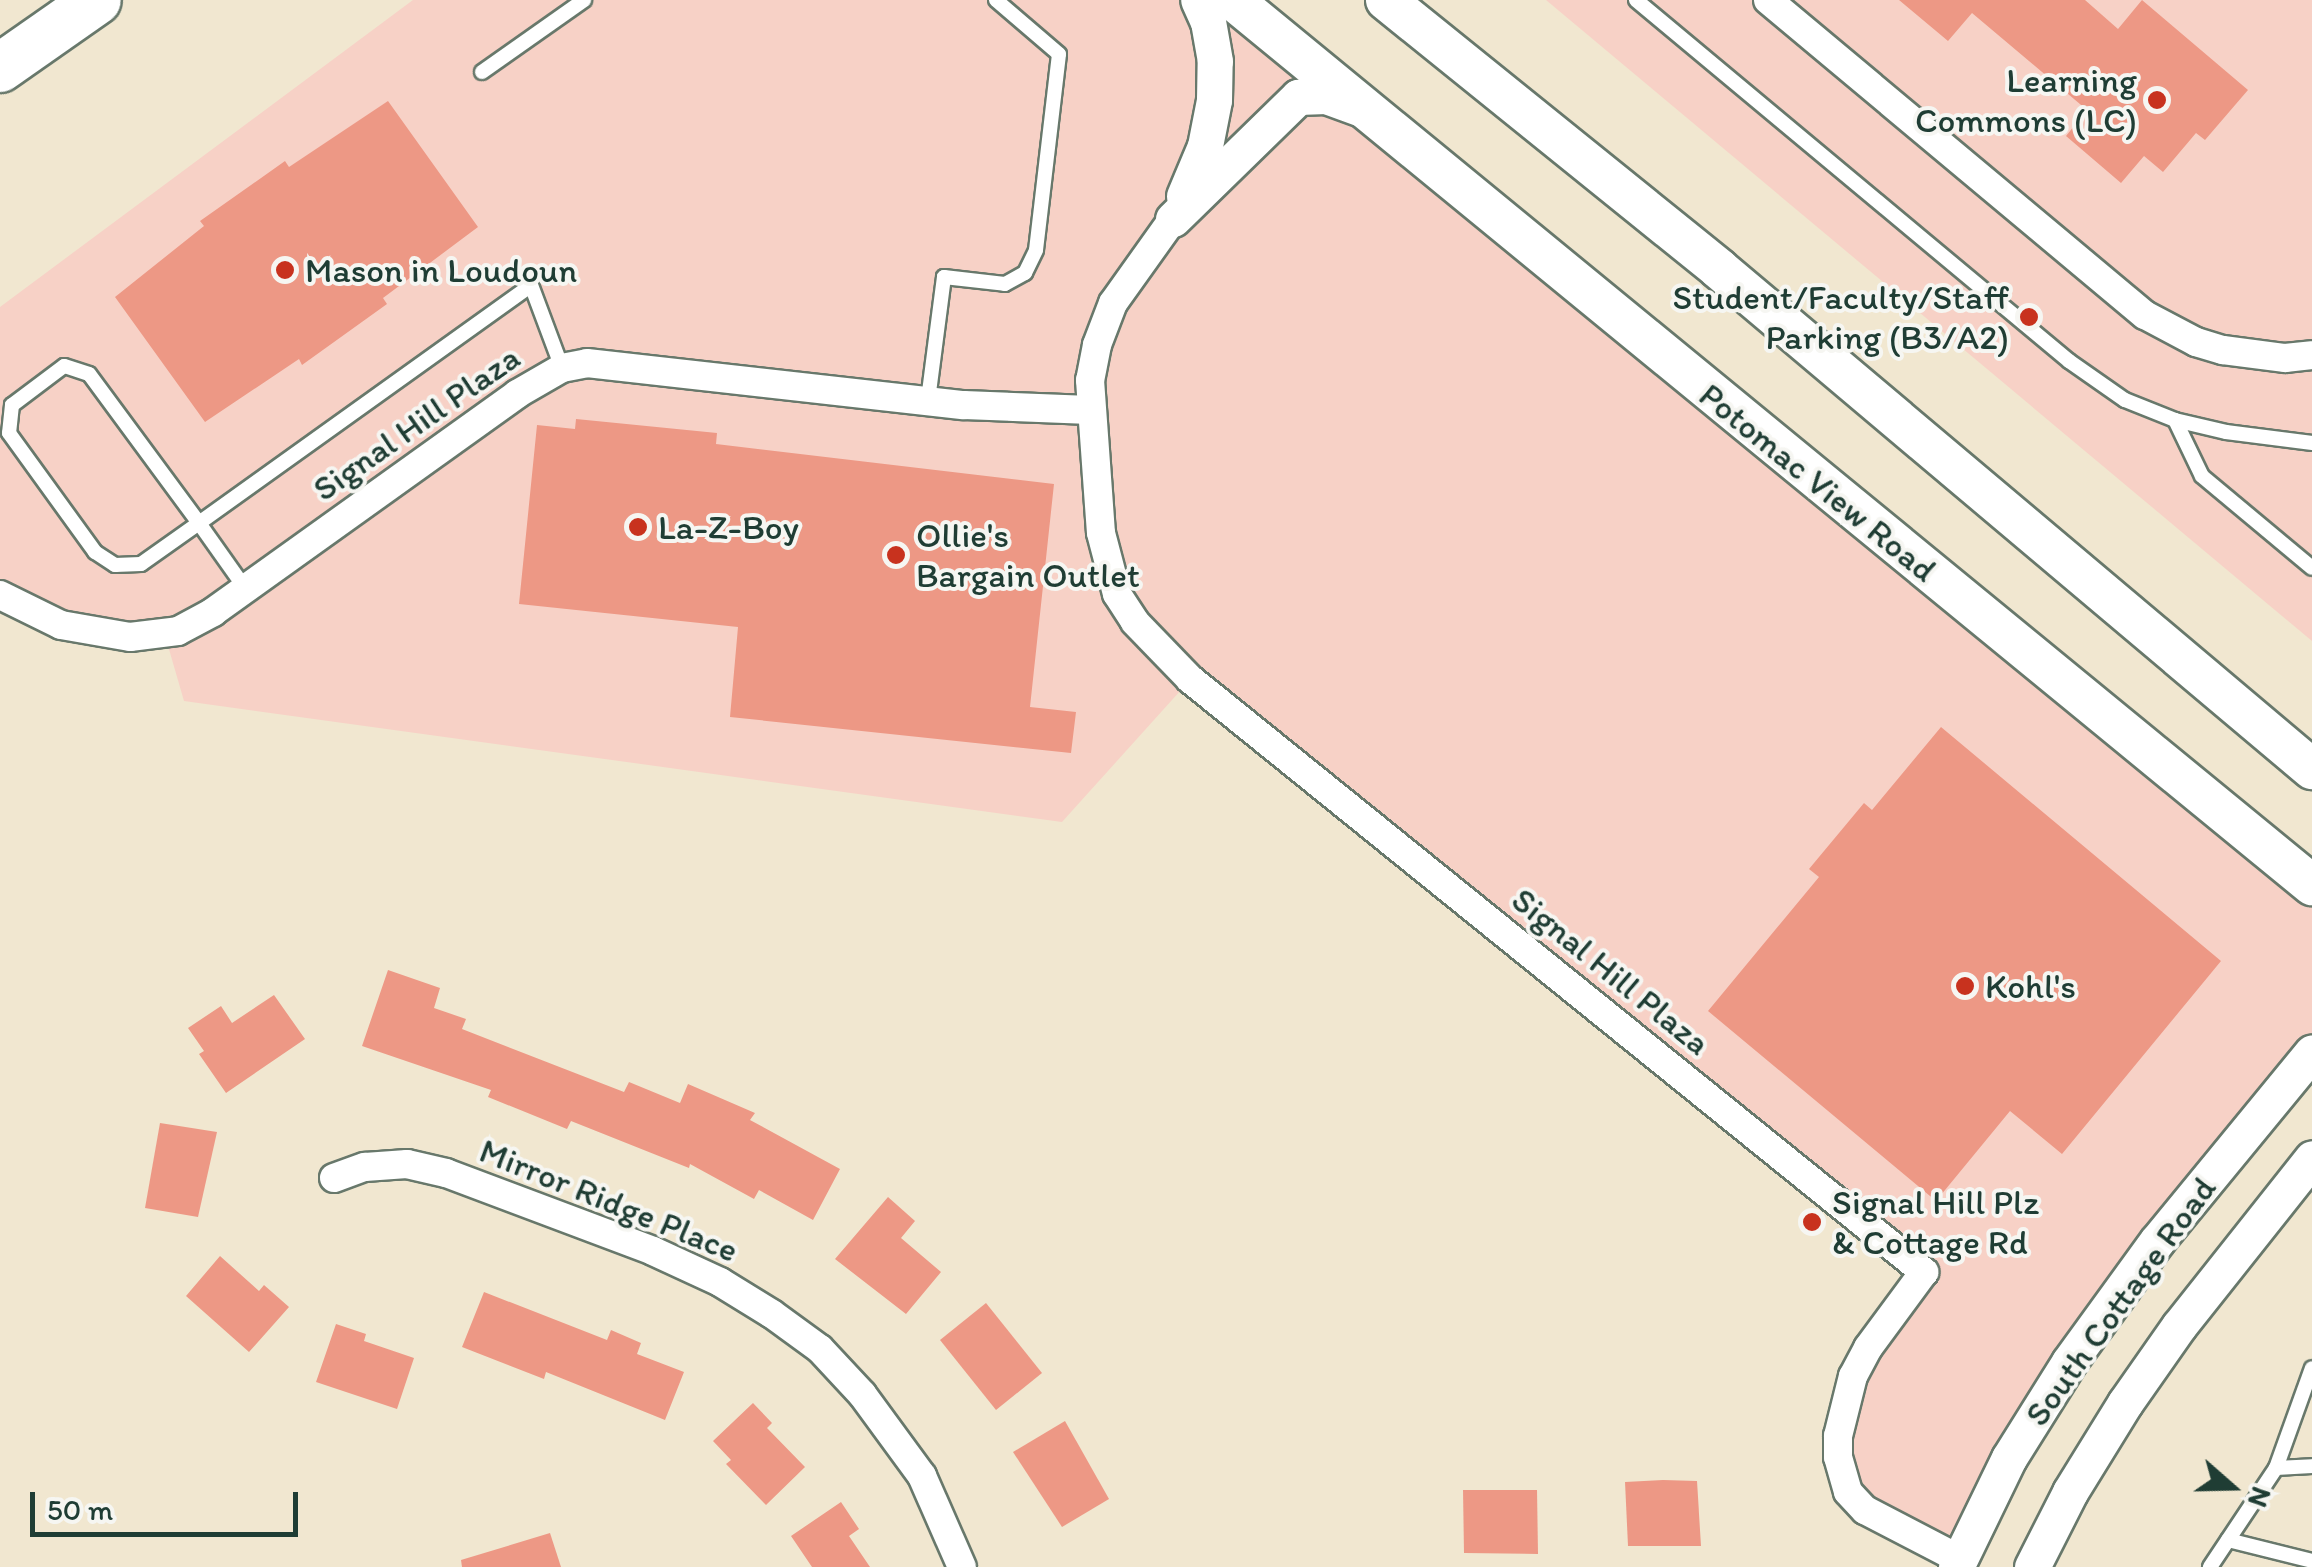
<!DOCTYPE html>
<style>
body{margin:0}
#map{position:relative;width:2312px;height:1567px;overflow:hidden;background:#f1e7d0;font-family:Itim,sans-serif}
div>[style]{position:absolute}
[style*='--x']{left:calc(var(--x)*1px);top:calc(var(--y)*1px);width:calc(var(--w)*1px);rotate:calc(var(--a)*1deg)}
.built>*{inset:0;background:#f7d1c6}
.building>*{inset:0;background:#ed9885}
.roads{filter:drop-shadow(2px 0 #68786b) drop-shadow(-2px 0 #68786b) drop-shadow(0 2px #68786b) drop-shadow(0 -2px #68786b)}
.service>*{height:14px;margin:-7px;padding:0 7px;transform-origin:7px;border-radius:7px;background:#fff}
.minor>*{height:28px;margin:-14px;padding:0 14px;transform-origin:14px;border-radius:14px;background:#fff}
.tertiary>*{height:35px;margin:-17.5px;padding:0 17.5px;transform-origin:17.5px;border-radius:17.5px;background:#fff}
.secondary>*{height:40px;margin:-20px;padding:0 20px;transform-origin:20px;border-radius:20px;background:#fff}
.trunk>*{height:48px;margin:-24px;padding:0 24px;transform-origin:24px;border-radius:24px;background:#fff}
.dots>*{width:28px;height:28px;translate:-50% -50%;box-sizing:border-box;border:5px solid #f6f6f2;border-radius:50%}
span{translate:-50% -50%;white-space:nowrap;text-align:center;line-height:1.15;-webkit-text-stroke:8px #f6f6f2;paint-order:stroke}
.poi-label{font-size:35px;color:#1f3d34}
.right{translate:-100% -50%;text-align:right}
.left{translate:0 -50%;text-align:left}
.street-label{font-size:35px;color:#1f3d34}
.north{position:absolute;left:2182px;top:1437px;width:100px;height:100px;-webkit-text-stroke:8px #f6f6f2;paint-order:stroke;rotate:110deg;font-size:28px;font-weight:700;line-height:40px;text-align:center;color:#1f3d34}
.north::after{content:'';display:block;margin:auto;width:35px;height:45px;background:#1f3d34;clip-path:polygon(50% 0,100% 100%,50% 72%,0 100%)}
.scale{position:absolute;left:30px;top:1492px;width:268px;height:45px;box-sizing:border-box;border:5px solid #1f3d34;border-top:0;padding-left:12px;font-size:30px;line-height:35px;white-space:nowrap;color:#1f3d34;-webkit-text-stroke:8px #f6f6f2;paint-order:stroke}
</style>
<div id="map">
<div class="built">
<div style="clip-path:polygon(413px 0,1233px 0,2312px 885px,2312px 1052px,2171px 1224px,1959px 1559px,1848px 1492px,1845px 1404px,1923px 1273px,1190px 680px,1062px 822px,184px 701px,164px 632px,130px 637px,0 595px,0 307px)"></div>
<div style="clip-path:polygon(1546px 0,2312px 0,2312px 641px)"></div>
</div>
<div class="building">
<div style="clip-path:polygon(1899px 0,2085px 0,2118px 29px,2142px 0,2248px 90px,2205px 140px,2196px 133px,2163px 172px,2144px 156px,2121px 183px,2066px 136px,2087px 110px,1972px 13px,1948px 41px)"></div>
<div style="clip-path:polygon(388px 101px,478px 227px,383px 298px,387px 304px,302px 365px,299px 359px,205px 422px,115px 297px,204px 226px,200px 221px,285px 161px,289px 167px)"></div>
<div style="clip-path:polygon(576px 419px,717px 433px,716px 444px,1054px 484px,1030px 707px,1076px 712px,1071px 753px,730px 717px,738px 627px,519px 604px,537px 425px,575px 429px)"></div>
<div style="clip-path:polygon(1941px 727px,2221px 961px,2062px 1154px,2010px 1111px,1936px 1201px,1708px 1011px,1819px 877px,1809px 869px,1864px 803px,1872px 810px)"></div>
<div style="clip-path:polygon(388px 970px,440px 988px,434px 1008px,466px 1019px,462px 1029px,624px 1092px,629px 1082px,680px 1103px,688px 1084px,755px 1113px,750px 1120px,840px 1169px,813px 1220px,759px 1190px,754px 1199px,690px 1164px,689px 1168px,571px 1121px,567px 1129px,488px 1097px,491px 1090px,362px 1046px)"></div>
<div style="clip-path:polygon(274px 995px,305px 1039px,226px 1093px,199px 1054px,204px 1051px,188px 1028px,221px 1006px,232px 1023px)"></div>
<div style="clip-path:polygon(160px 1123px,217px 1132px,198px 1217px,145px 1208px)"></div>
<div style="clip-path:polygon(888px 1197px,915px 1221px,901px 1238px,941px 1272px,906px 1314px,835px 1259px)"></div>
<div style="clip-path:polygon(220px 1256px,259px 1291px,264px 1285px,289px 1307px,249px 1352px,186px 1296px)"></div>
<div style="clip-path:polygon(484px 1292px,607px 1340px,611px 1330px,641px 1343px,637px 1354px,684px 1372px,665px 1420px,546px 1372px,544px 1379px,462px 1347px)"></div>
<div style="clip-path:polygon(986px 1303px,1042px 1373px,996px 1410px,940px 1340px)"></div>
<div style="clip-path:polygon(336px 1324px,366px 1334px,364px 1341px,414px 1358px,397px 1409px,316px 1382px)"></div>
<div style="clip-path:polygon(753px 1403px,772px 1423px,767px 1428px,805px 1467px,766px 1505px,726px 1464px,731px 1460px,713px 1441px)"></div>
<div style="clip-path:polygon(1065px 1421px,1109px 1499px,1062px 1527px,1013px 1452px)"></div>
<div style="clip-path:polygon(1663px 1480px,1697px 1481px,1701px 1546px,1628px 1546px,1625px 1482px)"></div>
<div style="clip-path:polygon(1463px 1490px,1537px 1490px,1538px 1554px,1464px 1553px)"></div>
<div style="clip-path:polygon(841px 1502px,859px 1529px,849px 1536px,870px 1567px,812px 1567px,791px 1536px)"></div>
<div style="clip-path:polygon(550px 1533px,561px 1567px,462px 1567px,461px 1560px)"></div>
</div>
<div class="roads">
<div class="service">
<div style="--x:1636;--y:0;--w:564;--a:39.82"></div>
<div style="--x:2069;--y:361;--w:68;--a:34.9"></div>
<div style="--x:2125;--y:400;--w:54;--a:21.8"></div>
<div style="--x:2175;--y:420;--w:52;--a:13.2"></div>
<div style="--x:2226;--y:432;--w:87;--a:7.3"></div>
<div style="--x:482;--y:72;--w:125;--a:-35.2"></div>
<div style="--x:928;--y:400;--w:124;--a:-82.6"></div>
<div style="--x:944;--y:277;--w:61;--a:6.5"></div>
<div style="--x:1005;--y:284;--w:23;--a:-29"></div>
<div style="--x:1025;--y:273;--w:25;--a:-64"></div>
<div style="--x:1036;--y:250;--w:197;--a:-83.3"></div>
<div style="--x:1059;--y:54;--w:83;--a:-139.4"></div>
<div style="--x:2175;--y:420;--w:62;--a:64.3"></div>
<div style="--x:2202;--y:476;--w:143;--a:39.9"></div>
<div style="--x:245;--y:588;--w:80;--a:-125.3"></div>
<div style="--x:199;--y:523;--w:185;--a:-126.4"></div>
<div style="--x:89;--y:374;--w:26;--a:-162"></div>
<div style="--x:64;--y:366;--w:65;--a:143.1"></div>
<div style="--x:12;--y:405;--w:28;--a:96"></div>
<div style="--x:9;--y:433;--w:147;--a:54.1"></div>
<div style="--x:95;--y:552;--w:24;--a:33"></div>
<div style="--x:115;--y:565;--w:26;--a:-2"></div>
<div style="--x:141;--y:564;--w:71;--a:-35.3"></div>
<div style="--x:199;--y:523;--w:408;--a:-35.6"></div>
<div style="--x:531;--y:285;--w:89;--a:69.5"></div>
<div style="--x:2276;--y:1468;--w:106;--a:-70.2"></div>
<div style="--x:2228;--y:1540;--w:87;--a:14"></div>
<div style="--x:2210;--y:1567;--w:119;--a:-56.3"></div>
<div style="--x:2276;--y:1468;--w:36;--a:-3"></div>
</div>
<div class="minor">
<div style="--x:1768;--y:0;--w:491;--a:39.9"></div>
<div style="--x:2145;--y:315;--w:58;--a:27.9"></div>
<div style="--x:2196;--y:342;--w:28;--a:17"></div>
<div style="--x:2223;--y:350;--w:63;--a:7.4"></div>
<div style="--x:2285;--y:358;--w:27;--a:-6"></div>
<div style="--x:1173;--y:219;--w:103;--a:125.5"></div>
<div style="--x:1113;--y:303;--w:45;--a:110.9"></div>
<div style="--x:1097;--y:345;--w:36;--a:101"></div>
<div style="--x:1090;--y:380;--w:153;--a:85.9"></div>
<div style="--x:1101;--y:533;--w:63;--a:75.3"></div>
<div style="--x:1117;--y:594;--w:33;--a:57"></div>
<div style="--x:1135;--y:622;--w:79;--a:46"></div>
<div style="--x:1190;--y:679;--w:944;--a:38.93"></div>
<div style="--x:1924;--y:1272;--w:94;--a:126.4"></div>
<div style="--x:1868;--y:1348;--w:32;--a:118"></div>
<div style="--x:1853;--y:1376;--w:62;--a:104"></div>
<div style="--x:1838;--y:1436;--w:21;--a:90"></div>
<div style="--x:1838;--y:1457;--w:36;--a:74"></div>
<div style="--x:1848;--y:1492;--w:25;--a:47"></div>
<div style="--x:1865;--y:1510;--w:106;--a:27.5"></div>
<div style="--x:0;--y:595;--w:68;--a:26.2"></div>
<div style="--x:61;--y:625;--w:70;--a:9.9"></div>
<div style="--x:130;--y:637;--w:48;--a:-7.1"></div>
<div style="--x:178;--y:631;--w:40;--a:-28"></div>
<div style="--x:213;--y:612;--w:374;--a:-35.6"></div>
<div style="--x:517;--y:394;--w:52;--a:-30"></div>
<div style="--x:562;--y:368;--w:25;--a:-11"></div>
<div style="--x:587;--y:363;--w:379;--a:6.4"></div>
<div style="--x:964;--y:405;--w:126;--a:2.3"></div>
<div style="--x:334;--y:1178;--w:33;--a:-20"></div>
<div style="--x:365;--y:1167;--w:42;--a:-4.1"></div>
<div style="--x:407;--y:1164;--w:40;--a:13"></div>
<div style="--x:446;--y:1173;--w:221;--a:20.6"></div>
<div style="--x:653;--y:1251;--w:74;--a:24.8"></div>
<div style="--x:720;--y:1282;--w:61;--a:31.6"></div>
<div style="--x:772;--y:1314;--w:59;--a:36.1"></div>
<div style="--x:820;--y:1349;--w:62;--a:47"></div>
<div style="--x:862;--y:1394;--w:102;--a:53.8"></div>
<div style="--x:922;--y:1476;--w:99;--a:66.3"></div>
</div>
<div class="tertiary">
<div style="--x:1184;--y:196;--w:54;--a:-67.2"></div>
<div style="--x:1205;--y:146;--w:47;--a:-78.9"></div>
<div style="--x:1214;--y:100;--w:39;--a:-89"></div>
<div style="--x:1215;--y:61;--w:40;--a:-100"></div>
<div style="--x:1208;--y:22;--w:24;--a:-114"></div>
<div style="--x:1173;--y:219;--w:175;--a:-44.3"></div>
<div style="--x:1298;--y:97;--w:28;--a:-2"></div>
<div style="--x:1326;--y:96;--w:35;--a:20"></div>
<div style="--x:1956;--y:1567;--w:121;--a:-64.1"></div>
<div style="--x:2009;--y:1458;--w:113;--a:-58"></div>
<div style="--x:2069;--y:1362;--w:150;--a:-54"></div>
<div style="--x:2157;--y:1241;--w:244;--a:-50.6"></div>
<div style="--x:2032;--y:1567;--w:84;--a:-63.1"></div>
<div style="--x:2070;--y:1492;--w:105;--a:-58.3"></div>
<div style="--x:2125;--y:1403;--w:94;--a:-55"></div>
<div style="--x:2179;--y:1326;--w:214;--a:-51.6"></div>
</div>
<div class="secondary">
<div style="--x:1233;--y:0;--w:1396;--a:39.36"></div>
<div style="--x:1386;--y:0;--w:428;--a:38.9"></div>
<div style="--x:1719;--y:269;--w:776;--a:40.14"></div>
</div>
<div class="trunk">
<div style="--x:0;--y:68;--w:118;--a:-35"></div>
</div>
</div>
<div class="dots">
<div style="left:2157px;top:100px;background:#c8321e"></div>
<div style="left:285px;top:270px;background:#c8321e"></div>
<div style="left:2029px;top:317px;background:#c8321e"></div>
<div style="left:638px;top:527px;background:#c8321e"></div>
<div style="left:896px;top:555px;background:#c8321e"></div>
<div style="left:1965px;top:986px;background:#c8321e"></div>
<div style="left:1812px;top:1222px;background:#c8321e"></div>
</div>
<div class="poi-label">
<span class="right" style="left:2137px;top:100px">Learning<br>Commons (LC)</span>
<span class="left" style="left:305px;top:270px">Mason in Loudoun</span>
<span class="right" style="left:2009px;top:317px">Student/Faculty/Staff<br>Parking (B3/A2)</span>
<span class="left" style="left:658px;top:527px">La-Z-Boy</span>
<span class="left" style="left:916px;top:555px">Ollie's<br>Bargain Outlet</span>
<span class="left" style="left:1985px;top:986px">Kohl's</span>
<span class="left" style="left:1832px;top:1222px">Signal Hill Plz<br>&amp; Cottage Rd</span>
</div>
<div class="street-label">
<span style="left:416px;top:423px;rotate:-35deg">Signal Hill Plaza</span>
<span style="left:1818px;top:482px;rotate:39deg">Potomac View Road</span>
<span style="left:1611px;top:971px;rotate:39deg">Signal Hill Plaza</span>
<span style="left:609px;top:1200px;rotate:22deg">Mirror Ridge Place</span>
<span style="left:2120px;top:1301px;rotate:-54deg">South Cottage Road</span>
</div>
<div class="north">N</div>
<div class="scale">50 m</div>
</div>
